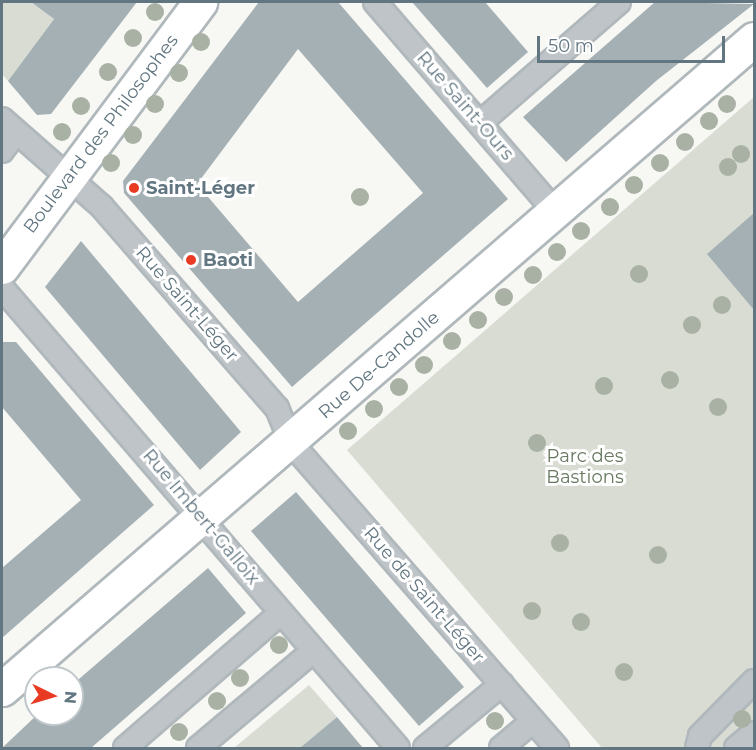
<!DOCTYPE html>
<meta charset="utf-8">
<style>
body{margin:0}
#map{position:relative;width:756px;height:750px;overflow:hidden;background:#f7f7f4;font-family:Montserrat,sans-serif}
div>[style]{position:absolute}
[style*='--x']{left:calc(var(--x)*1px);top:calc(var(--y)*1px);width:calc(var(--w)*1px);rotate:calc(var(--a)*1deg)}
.green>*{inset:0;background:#d8dcd3}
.building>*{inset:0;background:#a4b0b4}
.roads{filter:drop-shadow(2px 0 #b0b8bc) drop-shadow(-2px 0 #b0b8bc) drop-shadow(0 2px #b0b8bc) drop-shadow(0 -2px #b0b8bc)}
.street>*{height:22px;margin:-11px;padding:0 11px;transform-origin:11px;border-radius:11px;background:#bec4c7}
.secondary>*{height:33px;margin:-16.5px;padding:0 16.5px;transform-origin:16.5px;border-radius:16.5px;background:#fff}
.trees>*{width:18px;height:18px;margin:-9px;border-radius:50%;background:#a8b1a3}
.dots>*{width:16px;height:16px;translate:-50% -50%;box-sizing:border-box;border:3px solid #fff;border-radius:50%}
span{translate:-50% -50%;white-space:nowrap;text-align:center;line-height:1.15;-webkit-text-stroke:6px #fff;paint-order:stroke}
.street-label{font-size:18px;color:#617680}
.poi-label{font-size:18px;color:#617680;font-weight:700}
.left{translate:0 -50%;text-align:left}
.park-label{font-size:18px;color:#677860}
.frame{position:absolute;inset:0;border:3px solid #617680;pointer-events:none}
.north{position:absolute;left:24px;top:666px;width:60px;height:60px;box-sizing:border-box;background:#fff;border:2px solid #c0c8cc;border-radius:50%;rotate:95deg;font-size:16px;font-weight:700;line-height:24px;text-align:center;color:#617680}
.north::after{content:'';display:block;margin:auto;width:21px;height:27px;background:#e93a23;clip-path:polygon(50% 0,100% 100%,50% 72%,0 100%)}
.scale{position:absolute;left:537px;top:36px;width:188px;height:27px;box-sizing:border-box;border:3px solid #617680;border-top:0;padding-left:8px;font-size:18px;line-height:21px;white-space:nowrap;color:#617680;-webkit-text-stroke:4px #fff;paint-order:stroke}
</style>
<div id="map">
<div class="green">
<div style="clip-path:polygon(2px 2px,31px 2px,54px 19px,8px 81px,2px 74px)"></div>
<div style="clip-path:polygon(754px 97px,754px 748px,602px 748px,347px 450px)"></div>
<div style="clip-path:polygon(309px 685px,337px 717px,301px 748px,234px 748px)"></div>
</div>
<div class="building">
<div style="clip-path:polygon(31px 2px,137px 2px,51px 114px,37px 115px,8px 81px,54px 19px)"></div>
<div style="clip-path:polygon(evenodd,259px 2px,338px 2px,508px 199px,292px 387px,124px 193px,123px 181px,259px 2px,298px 49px,423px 193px,298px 302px,197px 184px,298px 49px)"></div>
<div style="clip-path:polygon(412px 2px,485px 2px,528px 52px,487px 88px)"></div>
<div style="clip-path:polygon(655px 2px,754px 4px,656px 81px,566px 162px,523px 117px)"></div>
<div style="clip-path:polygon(754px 213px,754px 310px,707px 254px)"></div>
<div style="clip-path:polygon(81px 241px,241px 432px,200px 470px,45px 287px)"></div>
<div style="clip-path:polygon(2px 342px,16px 342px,154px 505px,2px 638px,2px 568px,81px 500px,2px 407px)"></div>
<div style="clip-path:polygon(296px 492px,464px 687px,419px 726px,251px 531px)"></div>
<div style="clip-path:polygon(208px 568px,246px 613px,91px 748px,2px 748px,38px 714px,72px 714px,72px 685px)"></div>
<div style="clip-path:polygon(337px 717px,363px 748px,300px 748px)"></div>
</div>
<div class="roads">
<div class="street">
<div style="--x:375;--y:2;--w:276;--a:49.3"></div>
<div style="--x:2;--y:119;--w:133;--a:41.3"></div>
<div style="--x:102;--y:207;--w:267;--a:49"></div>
<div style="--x:277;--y:408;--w:38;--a:68"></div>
<div style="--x:291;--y:443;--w:405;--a:48.9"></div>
<div style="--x:480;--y:123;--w:184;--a:-41"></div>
<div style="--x:2;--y:151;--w:22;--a:-54"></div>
<div style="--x:2;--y:288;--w:607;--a:49.28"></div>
<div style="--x:125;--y:748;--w:206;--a:-40.9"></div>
<div style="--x:198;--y:748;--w:150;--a:-40.1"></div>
<div style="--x:425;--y:748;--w:100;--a:-39.7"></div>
<div style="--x:501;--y:748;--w:42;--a:-40.2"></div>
<div style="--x:697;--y:748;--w:12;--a:-76"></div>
<div style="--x:700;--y:736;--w:77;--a:-45.5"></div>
<div style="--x:736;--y:748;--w:23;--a:-40"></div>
</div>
<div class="secondary">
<div style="--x:2;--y:267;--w:331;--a:-53.2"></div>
<div style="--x:2;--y:689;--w:994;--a:-40.84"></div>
</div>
</div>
<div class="trees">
<div style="left:155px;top:12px"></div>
<div style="left:133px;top:38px"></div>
<div style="left:201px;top:42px"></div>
<div style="left:108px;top:72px"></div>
<div style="left:179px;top:73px"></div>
<div style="left:155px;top:104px"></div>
<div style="left:727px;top:104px"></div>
<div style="left:81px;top:106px"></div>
<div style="left:709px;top:121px"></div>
<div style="left:62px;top:132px"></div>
<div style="left:133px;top:135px"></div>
<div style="left:685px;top:142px"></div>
<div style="left:741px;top:154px"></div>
<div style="left:111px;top:163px"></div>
<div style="left:660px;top:163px"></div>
<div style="left:728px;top:167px"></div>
<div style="left:634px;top:185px"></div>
<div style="left:360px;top:197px"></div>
<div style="left:610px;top:207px"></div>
<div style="left:581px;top:231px"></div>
<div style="left:557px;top:252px"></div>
<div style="left:639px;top:274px"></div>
<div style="left:533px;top:275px"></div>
<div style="left:504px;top:297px"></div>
<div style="left:722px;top:305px"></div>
<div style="left:478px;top:320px"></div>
<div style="left:692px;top:325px"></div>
<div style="left:452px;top:341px"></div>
<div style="left:424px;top:365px"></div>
<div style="left:670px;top:380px"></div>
<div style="left:604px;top:386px"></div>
<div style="left:399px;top:387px"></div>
<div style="left:718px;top:407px"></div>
<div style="left:374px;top:409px"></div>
<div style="left:348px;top:431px"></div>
<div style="left:537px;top:443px"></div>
<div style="left:560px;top:543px"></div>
<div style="left:658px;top:555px"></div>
<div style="left:532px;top:611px"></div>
<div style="left:581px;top:622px"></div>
<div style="left:279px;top:645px"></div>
<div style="left:624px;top:672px"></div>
<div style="left:240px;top:678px"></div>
<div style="left:217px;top:701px"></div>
<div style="left:742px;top:719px"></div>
<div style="left:495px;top:721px"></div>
<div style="left:179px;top:732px"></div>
</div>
<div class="dots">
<div style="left:134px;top:188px;background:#e93a23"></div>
<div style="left:191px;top:260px;background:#e93a23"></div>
</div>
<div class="street-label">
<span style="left:465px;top:106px;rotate:49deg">Rue Saint-Ours</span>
<span style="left:101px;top:134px;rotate:-53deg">Boulevard des Philosophes</span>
<span style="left:187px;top:304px;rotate:49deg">Rue Saint-Léger</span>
<span style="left:379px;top:365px;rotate:-41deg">Rue De-Candolle</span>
<span style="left:201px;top:517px;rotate:50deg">Rue Imbert-Galloix</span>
<span style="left:424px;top:595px;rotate:49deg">Rue de Saint-Léger</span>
</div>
<div class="poi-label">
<span class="left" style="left:146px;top:188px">Saint-Léger</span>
<span class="left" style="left:203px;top:260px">Baoti</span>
</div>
<div class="park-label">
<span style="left:585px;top:467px">Parc des<br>Bastions</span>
</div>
<div class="frame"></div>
<div class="north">N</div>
<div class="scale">50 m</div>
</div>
